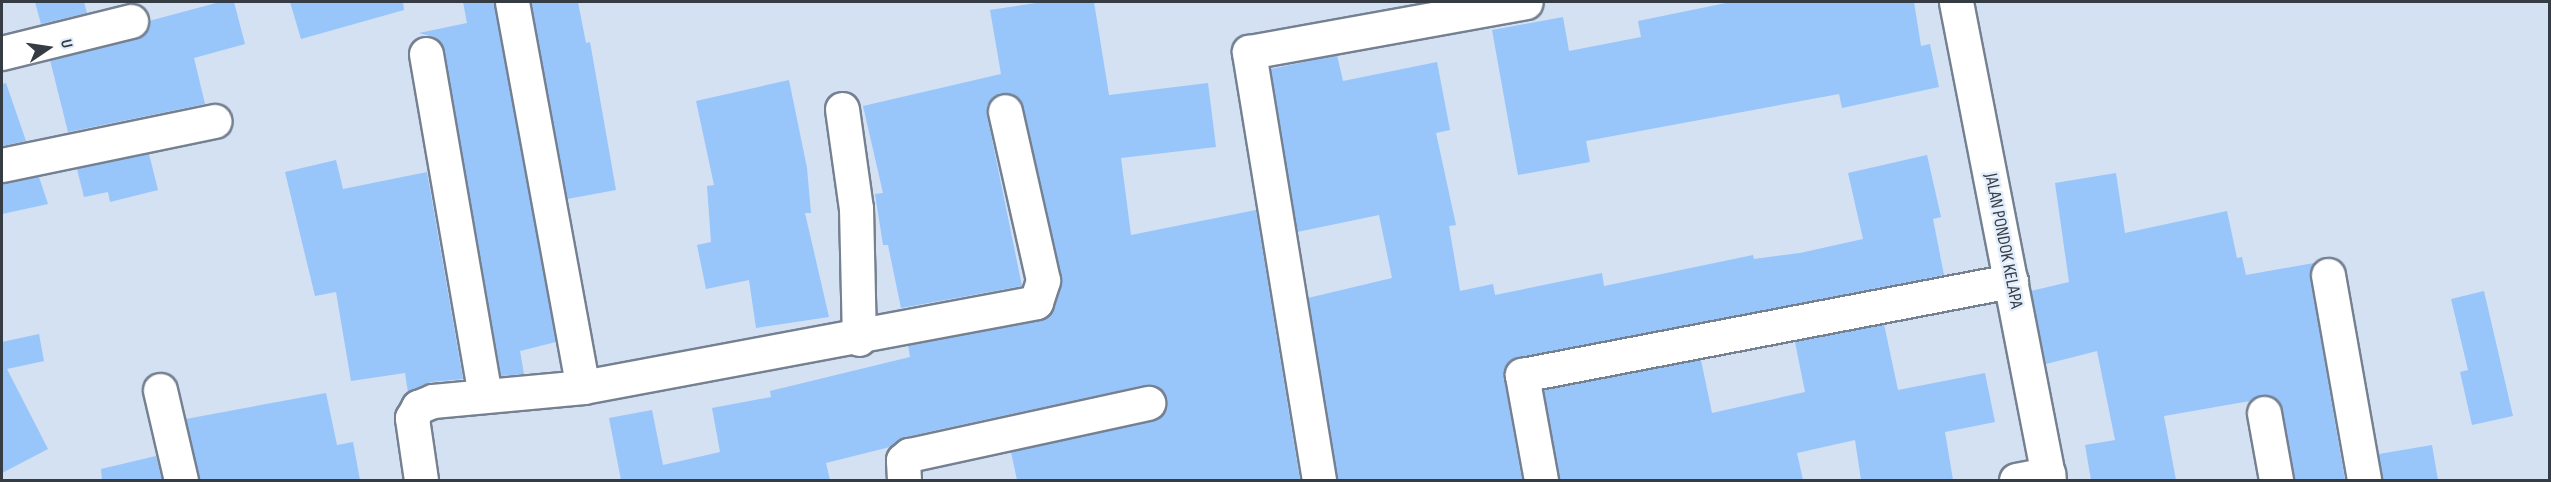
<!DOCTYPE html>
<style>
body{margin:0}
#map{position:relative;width:2551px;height:482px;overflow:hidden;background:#d3e1f2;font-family:"Sofia Sans Condensed",sans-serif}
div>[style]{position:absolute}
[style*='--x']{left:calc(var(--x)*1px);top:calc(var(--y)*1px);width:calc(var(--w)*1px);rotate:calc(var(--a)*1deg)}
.building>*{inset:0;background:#98c5fa}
.roads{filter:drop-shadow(2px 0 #758191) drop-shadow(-2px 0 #758191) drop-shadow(0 2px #758191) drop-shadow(0 -2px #758191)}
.minor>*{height:33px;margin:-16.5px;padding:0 16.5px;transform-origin:16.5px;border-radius:16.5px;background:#fff}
span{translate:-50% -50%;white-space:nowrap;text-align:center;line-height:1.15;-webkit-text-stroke:5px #e3eefc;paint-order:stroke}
.street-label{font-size:18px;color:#363c43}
.frame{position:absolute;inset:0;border:3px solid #363c43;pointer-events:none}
.north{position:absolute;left:18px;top:18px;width:60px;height:60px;-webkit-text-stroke:4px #e3eefc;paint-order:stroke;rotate:77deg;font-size:16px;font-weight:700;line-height:24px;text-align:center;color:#363c43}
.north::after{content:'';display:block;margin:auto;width:21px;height:27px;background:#363c43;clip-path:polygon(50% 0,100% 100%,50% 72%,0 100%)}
</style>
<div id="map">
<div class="building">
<div style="clip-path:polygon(35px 2px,84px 2px,87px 13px,41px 24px)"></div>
<div style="clip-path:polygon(220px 2px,234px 2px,245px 44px,194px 58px,205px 104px,68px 132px,50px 60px,136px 39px,144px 34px,149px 21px)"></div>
<div style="clip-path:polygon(290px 2px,403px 2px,404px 10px,301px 39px)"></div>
<div style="clip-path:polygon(463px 2px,494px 2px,556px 342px,520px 351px,524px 374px,501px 376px,444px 51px,433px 37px,419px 33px,467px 23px)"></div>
<div style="clip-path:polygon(531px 2px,578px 2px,586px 43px,590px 42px,616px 190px,567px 199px)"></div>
<div style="clip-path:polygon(1043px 2px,1094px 2px,1109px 95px,1208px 83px,1216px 147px,1121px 158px,1131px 235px,1256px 210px,1300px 480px,1017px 480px,1011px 452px,1160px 417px,1166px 398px,1154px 385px,1145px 385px,905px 437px,890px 447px,826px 463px,830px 480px,621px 480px,609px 418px,652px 410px,663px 465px,720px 452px,712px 408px,771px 397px,770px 391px,910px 357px,908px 345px,1049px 316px,1061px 276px,1019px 99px,1000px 93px,987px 105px,987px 115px,1022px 286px,901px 308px,888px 245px,883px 245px,875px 194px,883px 193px,863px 106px,1001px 74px,990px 10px)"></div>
<div style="clip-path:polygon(1731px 2px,1914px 2px,1921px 46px,1930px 44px,1939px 87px,1842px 108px,1839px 94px,1586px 141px,1590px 162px,1518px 175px,1492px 30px,1563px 17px,1569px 51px,1641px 37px,1638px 21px)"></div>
<div style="clip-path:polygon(1337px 55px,1343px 81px,1437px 62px,1450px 130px,1436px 133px,1456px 225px,1449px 226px,1460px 291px,1493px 284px,1495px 295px,1602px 273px,1604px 286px,1753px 255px,1754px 259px,1800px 253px,1863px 239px,1848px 173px,1927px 155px,1941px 217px,1933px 219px,1944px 275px,1510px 360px,1504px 378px,1522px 480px,1337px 480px,1308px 298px,1392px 278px,1379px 215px,1297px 232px,1271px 69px)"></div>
<div style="clip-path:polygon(789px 80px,807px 168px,811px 213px,805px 213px,829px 317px,756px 328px,749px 280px,706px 289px,697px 245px,711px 242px,707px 186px,714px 185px,696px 101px)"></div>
<div style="clip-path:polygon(6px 83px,26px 141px,2px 146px,2px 84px)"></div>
<div style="clip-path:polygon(149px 154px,158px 190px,110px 202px,108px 192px,84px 197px,77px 169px)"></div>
<div style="clip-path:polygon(336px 160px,343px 189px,427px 172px,463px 379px,431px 382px,408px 392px,405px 373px,351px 381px,336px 292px,315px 296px,285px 172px)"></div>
<div style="clip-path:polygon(2116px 173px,2125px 233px,2227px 211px,2237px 258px,2242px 257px,2246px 275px,2314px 263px,2310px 278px,2345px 480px,2294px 480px,2282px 409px,2278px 401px,2261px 395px,2250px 401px,2164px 416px,2176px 480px,2091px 480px,2085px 445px,2115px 440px,2097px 351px,2046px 364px,2031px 291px,2069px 282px,2055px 183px)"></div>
<div style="clip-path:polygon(39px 177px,48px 204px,2px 214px,2px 183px)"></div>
<div style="clip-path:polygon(2484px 291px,2513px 416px,2472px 425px,2460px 372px,2468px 370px,2451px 299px)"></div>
<div style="clip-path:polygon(1884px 324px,1898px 390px,1985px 373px,1995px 422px,1945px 432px,1953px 480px,1861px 480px,1855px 440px,1797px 453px,1803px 480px,1559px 480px,1544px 390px,1701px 360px,1712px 413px,1805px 392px,1795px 342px)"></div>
<div style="clip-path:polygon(39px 334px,44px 361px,7px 369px,48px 449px,2px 473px,2px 342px)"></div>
<div style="clip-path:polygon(326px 393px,337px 445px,353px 442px,360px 480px,199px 480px,186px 419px)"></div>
<div style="clip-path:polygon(2432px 445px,2438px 480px,2382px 480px,2379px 454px)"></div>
<div style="clip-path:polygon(156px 456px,162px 480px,102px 480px,101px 469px)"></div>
</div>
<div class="roads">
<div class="minor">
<div style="--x:512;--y:2;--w:391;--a:79.6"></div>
<div style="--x:1956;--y:2;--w:487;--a:79"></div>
<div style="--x:2;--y:53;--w:133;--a:-13.9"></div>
<div style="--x:426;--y:54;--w:346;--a:80.2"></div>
<div style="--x:842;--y:109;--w:100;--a:82"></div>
<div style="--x:856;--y:208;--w:131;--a:88.7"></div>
<div style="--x:2;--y:165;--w:217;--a:-11.7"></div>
<div style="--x:2328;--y:275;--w:208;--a:80"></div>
<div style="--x:160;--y:390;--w:92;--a:76.9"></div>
<div style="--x:2264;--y:413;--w:68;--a:79.8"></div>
<div style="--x:421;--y:480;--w:63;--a:-98.3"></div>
<div style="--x:412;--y:418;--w:13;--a:-61"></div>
<div style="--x:418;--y:407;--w:16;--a:-22"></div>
<div style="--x:433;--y:401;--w:151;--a:-5.3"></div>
<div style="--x:583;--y:387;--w:461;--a:-10.6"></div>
<div style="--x:1036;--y:302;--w:23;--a:-72"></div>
<div style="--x:1043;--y:280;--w:173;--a:-102.7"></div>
<div style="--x:904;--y:480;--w:20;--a:-93"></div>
<div style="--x:903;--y:460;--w:8;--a:-40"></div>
<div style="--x:909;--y:455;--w:245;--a:-12.3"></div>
<div style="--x:1319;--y:480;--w:434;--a:-99.3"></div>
<div style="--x:1249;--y:52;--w:281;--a:-10.2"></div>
<div style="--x:1541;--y:480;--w:107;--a:-100.3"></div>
<div style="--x:1522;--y:375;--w:498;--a:-10.9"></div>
<div style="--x:2016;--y:480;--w:33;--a:-11"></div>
</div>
</div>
<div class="street-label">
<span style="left:2003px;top:241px;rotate:79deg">JALAN PONDOK KELAPA</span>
</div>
<div class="frame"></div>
<div class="north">U</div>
</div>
